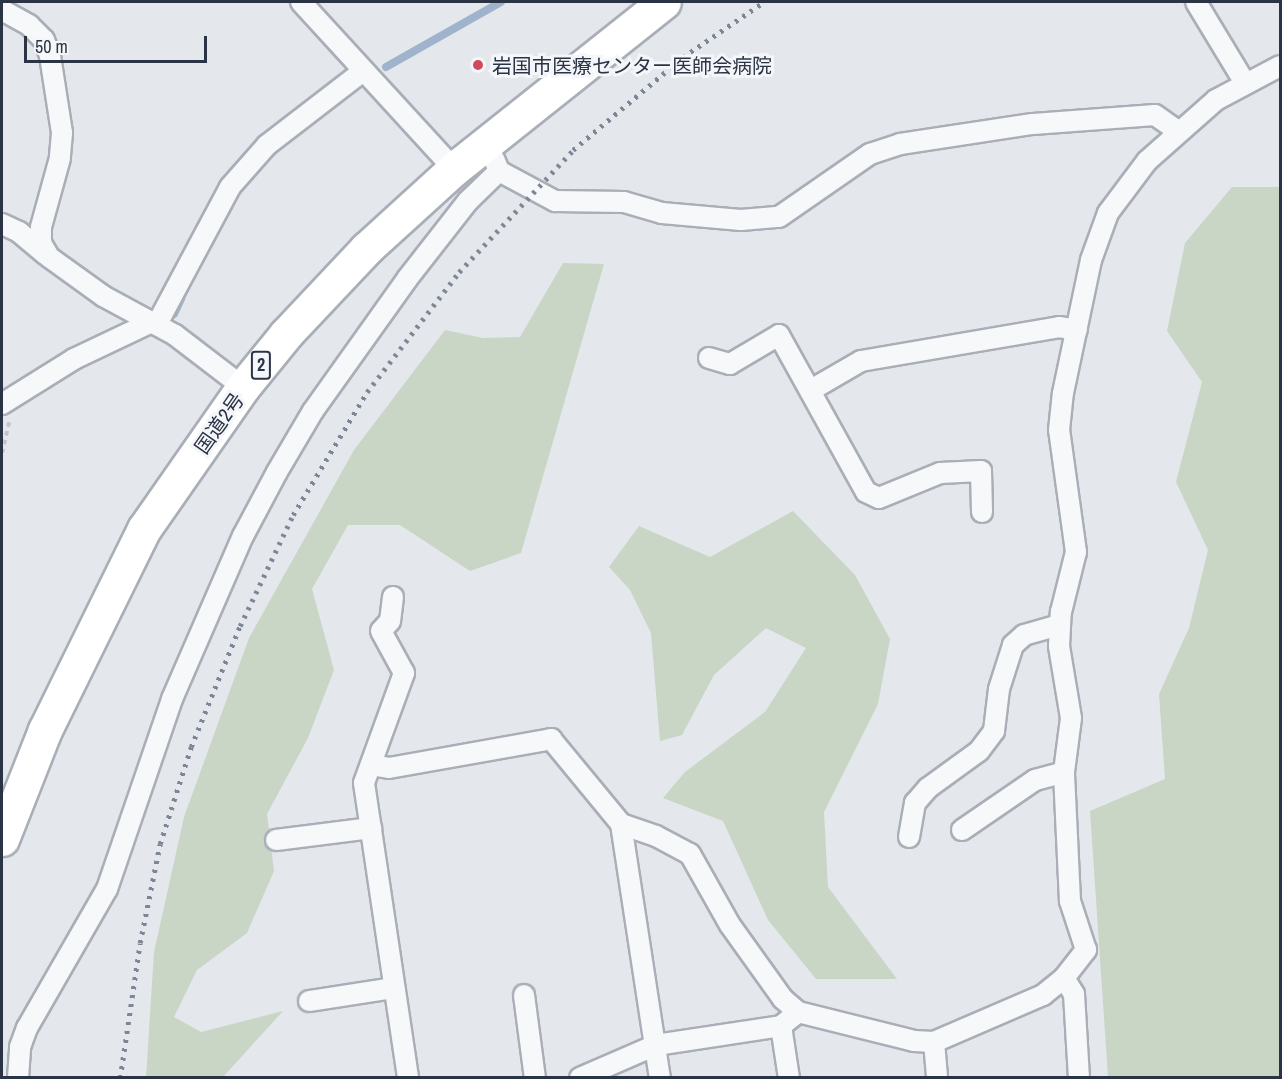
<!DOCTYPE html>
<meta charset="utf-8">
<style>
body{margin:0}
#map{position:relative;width:1282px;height:1079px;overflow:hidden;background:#e4e7ec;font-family:"Archivo Narrow","Noto Sans JP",sans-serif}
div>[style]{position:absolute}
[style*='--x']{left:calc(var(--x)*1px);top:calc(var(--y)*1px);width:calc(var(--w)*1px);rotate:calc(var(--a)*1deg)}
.green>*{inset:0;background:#c9d6c5}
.stream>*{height:8px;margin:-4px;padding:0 4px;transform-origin:4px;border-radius:4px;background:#9fb4cc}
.path>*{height:4px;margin-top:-2px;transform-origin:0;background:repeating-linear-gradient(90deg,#c2c5cb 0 4.5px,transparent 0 9px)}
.roads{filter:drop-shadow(2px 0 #a9aeb7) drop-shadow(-2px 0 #a9aeb7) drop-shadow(0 2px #a9aeb7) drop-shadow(0 -2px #a9aeb7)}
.minor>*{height:20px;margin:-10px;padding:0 10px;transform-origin:10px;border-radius:10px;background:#f7f8fa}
.trunk>*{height:33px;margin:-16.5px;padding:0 16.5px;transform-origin:16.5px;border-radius:16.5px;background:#fff}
.rail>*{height:4.5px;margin-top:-2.25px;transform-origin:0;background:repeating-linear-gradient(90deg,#7d8696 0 3px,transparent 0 9px)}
.dots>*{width:16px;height:16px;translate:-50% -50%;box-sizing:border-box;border:3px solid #f4f6f9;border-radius:50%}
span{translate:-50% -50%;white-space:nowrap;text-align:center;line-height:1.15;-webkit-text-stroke:6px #f4f6f9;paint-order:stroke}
.shield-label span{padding:2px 4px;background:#f4f6f9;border:2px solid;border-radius:4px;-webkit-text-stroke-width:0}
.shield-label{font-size:18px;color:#2b3445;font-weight:700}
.poi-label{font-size:20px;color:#2b3445}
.left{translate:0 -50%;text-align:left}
.street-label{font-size:20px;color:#2b3445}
.frame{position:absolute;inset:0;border:3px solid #2b3445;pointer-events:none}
.scale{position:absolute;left:24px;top:36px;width:183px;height:27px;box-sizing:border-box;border:3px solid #2b3445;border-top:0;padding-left:8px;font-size:18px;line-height:21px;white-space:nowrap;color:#2b3445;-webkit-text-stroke:4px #f4f6f9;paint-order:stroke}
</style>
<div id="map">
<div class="green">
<div style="clip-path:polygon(1232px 187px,1280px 187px,1280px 1077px,1108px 1077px,1090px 811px,1165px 779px,1159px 694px,1189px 628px,1208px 550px,1176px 482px,1202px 382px,1167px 331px,1185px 243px)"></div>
<div style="clip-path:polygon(563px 263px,604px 264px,521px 553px,470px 571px,400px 525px,348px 525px,312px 589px,334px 670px,308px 738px,267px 814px,274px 871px,247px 933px,197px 970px,174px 1017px,201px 1032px,283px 1011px,223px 1077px,146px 1078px,154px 952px,184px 817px,249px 638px,354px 450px,445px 330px,483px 338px,520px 337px)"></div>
<div style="clip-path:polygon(793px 511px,855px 575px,890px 639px,878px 704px,824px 812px,828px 887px,897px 979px,816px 979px,768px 920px,723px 821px,663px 798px,685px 772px,765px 712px,806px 648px,766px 628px,714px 675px,682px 735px,660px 741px,651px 633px,630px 590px,609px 567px,639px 526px,710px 557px)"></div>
</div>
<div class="stream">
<div style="--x:386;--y:67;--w:132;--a:-29.5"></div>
<div style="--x:174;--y:314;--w:17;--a:-65"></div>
</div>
<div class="path">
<div style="--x:2;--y:453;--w:32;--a:-77"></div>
</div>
<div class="roads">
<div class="minor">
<div style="--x:301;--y:2;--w:226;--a:47.5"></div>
<div style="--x:1196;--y:2;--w:95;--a:58.8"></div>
<div style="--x:2;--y:10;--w:31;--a:29"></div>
<div style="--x:29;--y:25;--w:21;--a:45"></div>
<div style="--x:44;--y:40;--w:17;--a:69"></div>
<div style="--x:50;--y:56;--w:78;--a:81.1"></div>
<div style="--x:62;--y:133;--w:25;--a:95"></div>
<div style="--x:60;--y:158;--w:72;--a:105.4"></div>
<div style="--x:41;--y:227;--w:16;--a:90"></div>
<div style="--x:41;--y:243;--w:16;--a:60"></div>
<div style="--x:49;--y:257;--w:67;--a:35.8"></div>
<div style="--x:103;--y:296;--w:82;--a:28.4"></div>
<div style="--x:175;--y:335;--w:86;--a:37.4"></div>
<div style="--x:494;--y:159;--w:13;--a:67"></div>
<div style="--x:499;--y:171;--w:64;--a:28.2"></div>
<div style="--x:555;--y:201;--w:69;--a:0.8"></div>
<div style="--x:624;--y:202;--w:40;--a:16"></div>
<div style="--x:662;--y:213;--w:79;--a:5.1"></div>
<div style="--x:741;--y:220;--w:38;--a:-5"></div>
<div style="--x:779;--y:217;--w:111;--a:-34.7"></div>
<div style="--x:870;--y:154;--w:32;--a:-18"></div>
<div style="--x:900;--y:144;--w:134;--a:-8.6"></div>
<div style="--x:1033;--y:124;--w:122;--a:-4.2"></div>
<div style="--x:1155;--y:115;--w:29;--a:35"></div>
<div style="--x:2;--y:224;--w:19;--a:25"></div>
<div style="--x:19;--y:232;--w:35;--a:40"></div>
<div style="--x:157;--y:324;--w:155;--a:-61.9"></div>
<div style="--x:230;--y:187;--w:56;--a:-48.6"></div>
<div style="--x:267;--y:145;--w:121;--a:-37.6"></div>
<div style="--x:709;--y:358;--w:22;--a:16"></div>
<div style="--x:730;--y:364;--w:57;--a:-30.6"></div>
<div style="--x:779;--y:335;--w:179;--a:61"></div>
<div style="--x:866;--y:492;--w:14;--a:25"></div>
<div style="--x:879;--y:498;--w:66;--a:-22.3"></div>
<div style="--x:940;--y:473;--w:41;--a:-2.8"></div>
<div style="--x:981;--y:471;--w:41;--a:88.6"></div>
<div style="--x:811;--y:390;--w:58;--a:-30.1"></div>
<div style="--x:861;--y:361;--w:201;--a:-9.7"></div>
<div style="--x:1059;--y:327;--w:18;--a:9"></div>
<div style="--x:2;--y:404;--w:85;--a:-32"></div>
<div style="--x:74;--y:359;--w:86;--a:-25.4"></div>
<div style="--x:393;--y:597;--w:24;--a:97"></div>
<div style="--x:390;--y:621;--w:13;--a:132"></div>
<div style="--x:381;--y:631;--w:48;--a:61.3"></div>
<div style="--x:404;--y:673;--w:117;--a:110"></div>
<div style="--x:364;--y:783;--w:298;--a:81.5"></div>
<div style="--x:371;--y:765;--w:18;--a:9"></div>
<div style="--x:389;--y:768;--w:165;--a:-10.1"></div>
<div style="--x:551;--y:739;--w:110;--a:50.5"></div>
<div style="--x:621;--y:824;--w:257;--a:81.3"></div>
<div style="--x:621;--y:824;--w:37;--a:19"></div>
<div style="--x:656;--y:836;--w:38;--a:28"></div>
<div style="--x:690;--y:854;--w:81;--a:60.6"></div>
<div style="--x:730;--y:925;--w:91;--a:54.4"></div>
<div style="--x:783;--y:999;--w:20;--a:41"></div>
<div style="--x:798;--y:1012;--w:120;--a:14"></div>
<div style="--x:914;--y:1041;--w:20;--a:3"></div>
<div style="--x:934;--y:1042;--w:119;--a:-23.3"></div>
<div style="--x:1043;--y:995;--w:27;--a:-39"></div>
<div style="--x:1064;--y:978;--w:36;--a:-52"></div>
<div style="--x:1086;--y:950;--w:52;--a:-108.1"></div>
<div style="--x:1070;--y:901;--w:129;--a:-92.7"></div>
<div style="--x:1064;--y:772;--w:54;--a:-82.6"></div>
<div style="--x:1071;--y:718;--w:73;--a:-99.5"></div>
<div style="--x:1059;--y:646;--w:34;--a:-87"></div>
<div style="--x:1061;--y:612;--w:62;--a:-76"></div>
<div style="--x:1076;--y:552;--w:123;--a:-97.9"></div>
<div style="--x:1059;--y:430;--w:37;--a:-84"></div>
<div style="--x:1063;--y:393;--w:136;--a:-78.1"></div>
<div style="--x:1091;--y:260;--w:50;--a:-70.1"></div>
<div style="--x:1108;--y:213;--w:65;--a:-53.1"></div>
<div style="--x:1147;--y:161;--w:92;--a:-41.5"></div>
<div style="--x:1216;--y:100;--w:72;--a:-28"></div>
<div style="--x:962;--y:830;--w:88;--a:-34.4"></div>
<div style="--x:1035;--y:780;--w:30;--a:-15"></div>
<div style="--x:909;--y:837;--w:35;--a:-80"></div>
<div style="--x:915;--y:803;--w:20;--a:-49"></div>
<div style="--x:928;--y:788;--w:63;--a:-36"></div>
<div style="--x:979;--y:751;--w:25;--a:-53"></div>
<div style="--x:994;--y:731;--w:42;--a:-83.2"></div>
<div style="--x:999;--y:689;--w:46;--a:-72.3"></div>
<div style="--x:1013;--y:645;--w:15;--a:-42"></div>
<div style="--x:1024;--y:635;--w:37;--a:-16"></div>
<div style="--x:276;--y:840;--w:96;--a:-7.2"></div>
<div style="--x:1064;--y:978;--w:19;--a:58"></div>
<div style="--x:1074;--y:994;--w:84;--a:86.6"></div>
<div style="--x:524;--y:995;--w:84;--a:82.5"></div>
<div style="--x:309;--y:1001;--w:86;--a:-8.7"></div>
<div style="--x:781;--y:1026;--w:53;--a:81.3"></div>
<div style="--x:934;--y:1042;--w:36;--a:85"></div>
<div style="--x:18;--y:1078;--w:31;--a:-86"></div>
<div style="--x:20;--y:1047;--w:20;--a:-70"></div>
<div style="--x:27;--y:1028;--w:160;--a:-60.1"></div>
<div style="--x:107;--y:889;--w:201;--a:-71.1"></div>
<div style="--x:172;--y:699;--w:178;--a:-66.5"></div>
<div style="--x:243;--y:536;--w:72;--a:-62"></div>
<div style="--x:277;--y:472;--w:71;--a:-59.5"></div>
<div style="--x:313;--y:411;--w:162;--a:-54.5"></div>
<div style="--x:407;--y:279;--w:99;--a:-52"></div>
<div style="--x:468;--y:201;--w:43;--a:-44.1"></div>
<div style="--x:580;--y:1078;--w:83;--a:-23.5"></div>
<div style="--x:656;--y:1045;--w:126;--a:-8.6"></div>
<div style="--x:781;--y:1026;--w:22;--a:-39"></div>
</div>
<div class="trunk">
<div style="--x:2;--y:839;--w:117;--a:-68.5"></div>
<div style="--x:45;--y:730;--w:224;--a:-63.8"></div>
<div style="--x:144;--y:529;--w:173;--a:-55.1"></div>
<div style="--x:243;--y:387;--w:68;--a:-50.9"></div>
<div style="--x:286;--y:334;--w:117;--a:-46.7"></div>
<div style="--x:366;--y:249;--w:119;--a:-42.3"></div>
<div style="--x:454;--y:169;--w:268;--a:-38.5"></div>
</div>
</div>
<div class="rail">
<div style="--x:120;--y:1078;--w:136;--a:-81.6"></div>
<div style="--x:140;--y:943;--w:101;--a:-78.6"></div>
<div style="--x:160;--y:844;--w:102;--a:-72.3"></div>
<div style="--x:191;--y:747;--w:131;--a:-68"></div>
<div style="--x:240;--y:626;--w:123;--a:-64.5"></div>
<div style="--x:293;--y:515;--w:144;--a:-59"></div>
<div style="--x:367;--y:392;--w:151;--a:-52.5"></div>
<div style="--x:459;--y:272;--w:167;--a:-46.9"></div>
<div style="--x:573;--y:150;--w:144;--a:-40.2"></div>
<div style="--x:683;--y:57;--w:98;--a:-34.2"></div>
</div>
<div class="dots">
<div style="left:478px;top:65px;background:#d1495b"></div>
</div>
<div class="shield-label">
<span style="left:261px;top:365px">2</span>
</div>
<div class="poi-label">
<span class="left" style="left:492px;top:65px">岩国市医療センター医師会病院</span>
</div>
<div class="street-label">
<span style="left:219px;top:423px;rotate:-55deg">国道2号</span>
</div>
<div class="frame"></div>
<div class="scale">50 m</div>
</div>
